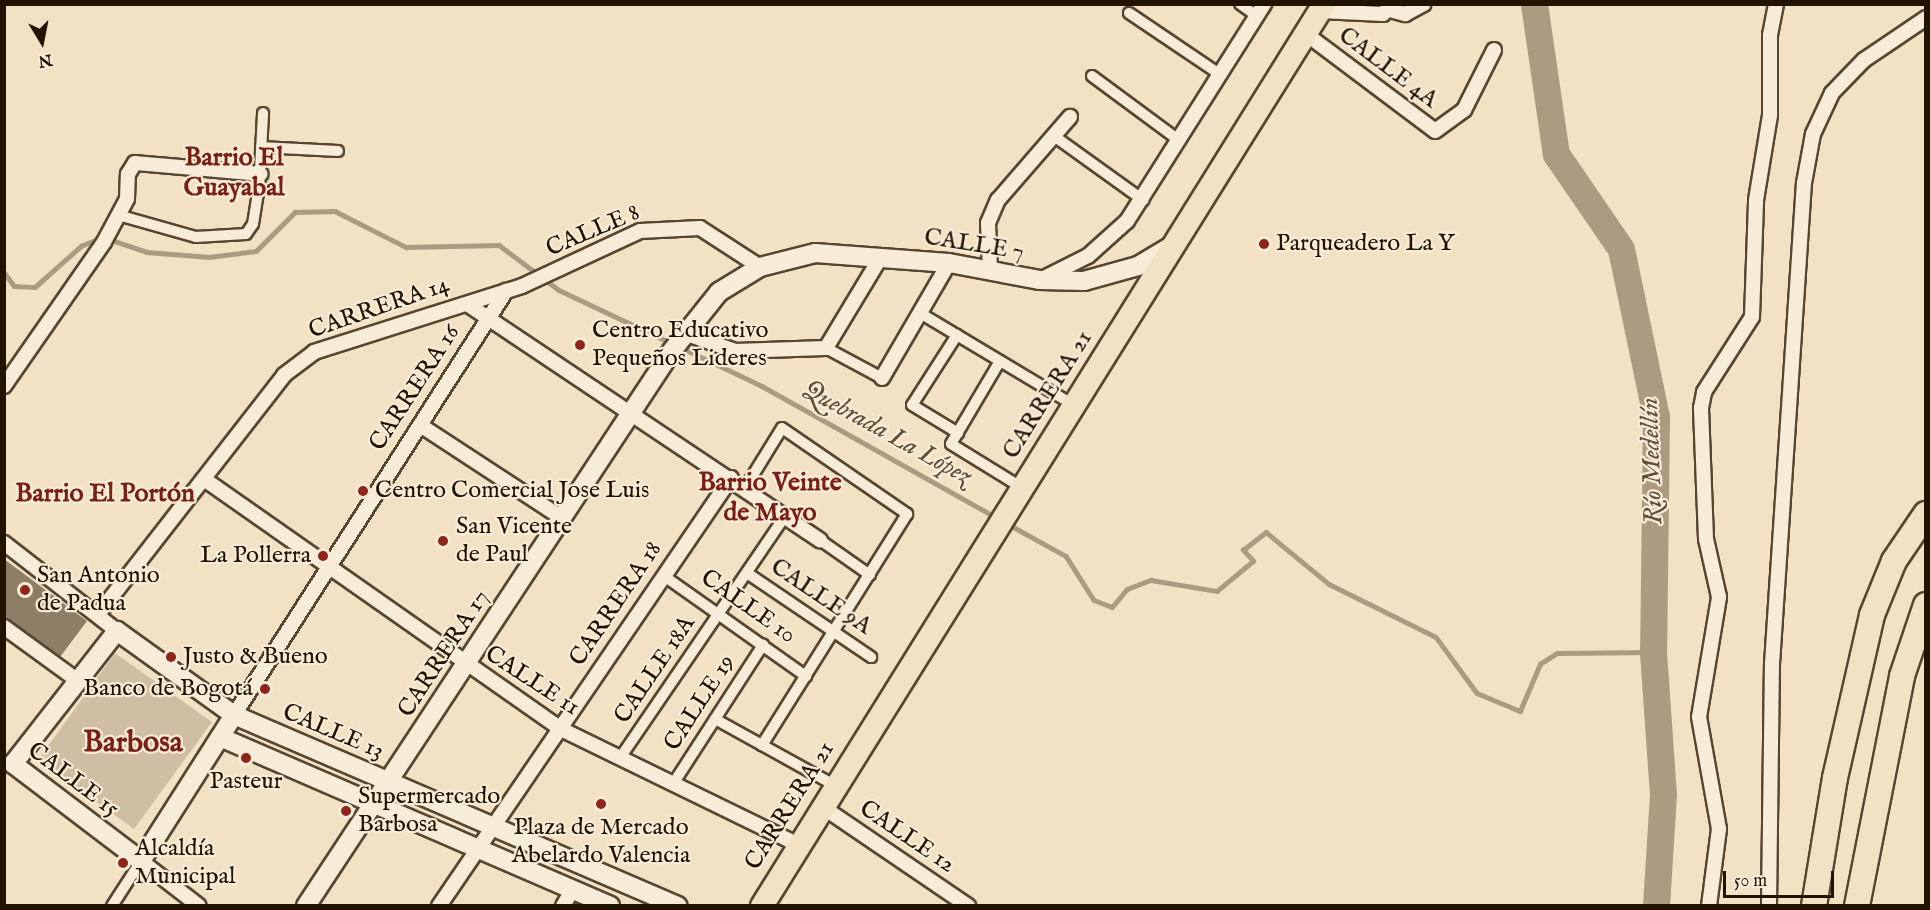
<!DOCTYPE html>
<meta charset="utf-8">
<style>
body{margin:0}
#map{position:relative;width:1930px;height:910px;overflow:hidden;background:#f2e1c2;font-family:"IM FELL English",serif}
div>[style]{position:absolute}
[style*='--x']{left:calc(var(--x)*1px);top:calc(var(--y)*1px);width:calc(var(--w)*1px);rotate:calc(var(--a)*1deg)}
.green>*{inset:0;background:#cfbea1}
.stream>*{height:4.5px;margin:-2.25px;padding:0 2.25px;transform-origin:2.25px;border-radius:2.25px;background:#ab9b80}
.river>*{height:27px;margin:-13.5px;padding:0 13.5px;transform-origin:13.5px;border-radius:13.5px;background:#ab9b80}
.building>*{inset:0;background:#8e7e65}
.roads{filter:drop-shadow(2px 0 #564630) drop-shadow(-2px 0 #564630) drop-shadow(0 2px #564630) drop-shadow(0 -2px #564630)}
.pedestrian>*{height:10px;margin:-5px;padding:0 5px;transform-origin:5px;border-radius:5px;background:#f7ecd7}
.minor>*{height:14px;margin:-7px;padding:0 7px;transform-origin:7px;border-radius:7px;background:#f7ecd7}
.tertiary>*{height:18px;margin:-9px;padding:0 9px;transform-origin:9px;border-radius:9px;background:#f7ecd7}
.primary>*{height:22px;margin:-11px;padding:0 11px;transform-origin:11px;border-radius:11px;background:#f2e1c2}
.trunk>*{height:24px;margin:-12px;padding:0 12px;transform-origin:12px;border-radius:12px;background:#f2e1c2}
.dots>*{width:16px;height:16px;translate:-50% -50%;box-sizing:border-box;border:3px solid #f7ecd7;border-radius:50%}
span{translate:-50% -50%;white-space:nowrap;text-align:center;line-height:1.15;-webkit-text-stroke:4.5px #f7ecd7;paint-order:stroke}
.street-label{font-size:24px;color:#221200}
.poi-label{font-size:24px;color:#221200}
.left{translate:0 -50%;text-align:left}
.right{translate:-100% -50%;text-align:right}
.neighbourhood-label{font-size:26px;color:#7a1f14;font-weight:700}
.water-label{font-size:26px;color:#60503a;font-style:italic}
.district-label{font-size:30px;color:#7a1f14;font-weight:700}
.frame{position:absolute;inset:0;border:6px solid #221200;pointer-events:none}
.north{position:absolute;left:12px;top:12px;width:60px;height:60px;-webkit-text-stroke:4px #f7ecd7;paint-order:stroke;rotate:170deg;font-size:16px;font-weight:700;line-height:24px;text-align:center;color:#221200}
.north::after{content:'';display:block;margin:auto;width:21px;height:27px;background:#221200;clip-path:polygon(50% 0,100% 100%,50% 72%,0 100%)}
.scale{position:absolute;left:1723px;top:871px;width:111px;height:27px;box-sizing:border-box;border:3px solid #221200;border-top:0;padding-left:8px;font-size:18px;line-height:21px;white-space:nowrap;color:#221200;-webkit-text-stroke:4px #f7ecd7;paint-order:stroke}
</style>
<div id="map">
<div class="green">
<div style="clip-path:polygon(115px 653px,212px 722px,134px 829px,38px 760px)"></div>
</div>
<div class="stream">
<div style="--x:4;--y:272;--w:17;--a:54"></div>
<div style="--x:14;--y:286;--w:21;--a:3"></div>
<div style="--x:35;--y:287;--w:62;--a:-41.7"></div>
<div style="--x:81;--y:246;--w:23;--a:-23"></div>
<div style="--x:102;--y:237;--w:47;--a:18.4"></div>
<div style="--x:147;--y:252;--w:62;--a:4.6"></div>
<div style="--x:209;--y:257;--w:47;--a:-7.3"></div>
<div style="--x:256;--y:251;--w:55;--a:-45"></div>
<div style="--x:295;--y:212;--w:40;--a:-1.4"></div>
<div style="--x:335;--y:211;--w:80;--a:26.9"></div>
<div style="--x:406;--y:247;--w:93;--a:-1.2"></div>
<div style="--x:499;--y:245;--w:75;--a:36.9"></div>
<div style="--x:559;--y:290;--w:126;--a:25.3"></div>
<div style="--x:680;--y:347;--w:91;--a:25.4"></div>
<div style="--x:762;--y:386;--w:267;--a:29.3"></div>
<div style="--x:1008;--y:524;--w:66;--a:28.9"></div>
<div style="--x:1066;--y:556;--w:52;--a:57.5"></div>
<div style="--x:1094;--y:600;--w:19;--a:21"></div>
<div style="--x:1112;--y:607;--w:23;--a:-50"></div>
<div style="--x:1127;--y:589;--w:26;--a:-21"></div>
<div style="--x:1151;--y:580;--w:67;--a:9.5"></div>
<div style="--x:1217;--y:591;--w:47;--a:-39.8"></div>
<div style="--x:1253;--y:561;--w:15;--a:-132"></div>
<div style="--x:1243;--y:550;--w:29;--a:-38"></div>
<div style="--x:1266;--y:532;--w:82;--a:39.5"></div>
<div style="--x:1329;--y:584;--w:119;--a:26.4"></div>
<div style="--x:1436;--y:637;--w:69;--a:53.8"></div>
<div style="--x:1477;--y:693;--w:47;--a:22.7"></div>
<div style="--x:1520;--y:711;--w:51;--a:-66.9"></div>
<div style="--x:1540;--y:664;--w:20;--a:-33"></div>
<div style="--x:1557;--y:653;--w:96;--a:-0.6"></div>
</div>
<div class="river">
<div style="--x:1534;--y:4;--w:152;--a:81.7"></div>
<div style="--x:1556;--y:154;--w:115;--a:55.6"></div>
<div style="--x:1621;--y:249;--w:171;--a:78.2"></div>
<div style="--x:1656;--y:416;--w:236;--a:90.7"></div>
<div style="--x:1653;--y:652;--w:142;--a:86"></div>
<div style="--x:1663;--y:794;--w:112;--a:93.6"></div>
</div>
<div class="building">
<div style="clip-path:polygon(4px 559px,87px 621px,60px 657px,4px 618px)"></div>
</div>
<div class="roads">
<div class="pedestrian">
<div style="--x:1240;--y:4;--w:21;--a:35"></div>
<div style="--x:1129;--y:13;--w:111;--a:34"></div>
<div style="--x:1092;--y:76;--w:109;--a:36.5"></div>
<div style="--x:1054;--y:136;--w:110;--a:35.7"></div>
<div style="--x:261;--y:147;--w:77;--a:3"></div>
<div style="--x:118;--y:215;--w:81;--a:15.8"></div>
<div style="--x:196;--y:237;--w:50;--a:-3.4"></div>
<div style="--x:246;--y:234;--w:12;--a:-55"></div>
<div style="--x:253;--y:224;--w:36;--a:-81"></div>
<div style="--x:259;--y:188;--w:75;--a:-86.9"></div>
<div style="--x:920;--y:313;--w:179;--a:30.9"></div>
<div style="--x:957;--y:335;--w:83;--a:122.7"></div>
<div style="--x:912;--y:405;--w:54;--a:31.3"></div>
<div style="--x:826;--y:348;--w:64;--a:28.2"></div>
<div style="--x:1000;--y:361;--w:96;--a:120.6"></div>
<div style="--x:951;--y:444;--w:82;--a:31.6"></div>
<div style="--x:745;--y:488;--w:70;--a:-58.3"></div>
<div style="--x:782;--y:428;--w:152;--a:34.5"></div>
<div style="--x:907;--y:514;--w:273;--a:122.1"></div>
<div style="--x:820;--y:540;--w:61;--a:35"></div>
<div style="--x:747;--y:573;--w:150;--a:34.1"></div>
<div style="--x:664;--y:576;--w:174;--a:35.2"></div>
<div style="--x:715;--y:719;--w:136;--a:29"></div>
<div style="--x:620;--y:758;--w:293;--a:-55.7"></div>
<div style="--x:673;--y:784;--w:166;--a:-57.1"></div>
<div style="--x:112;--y:906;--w:54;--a:-57.2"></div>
</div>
<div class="minor">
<div style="--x:1390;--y:10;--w:16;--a:15"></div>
<div style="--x:1405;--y:14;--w:21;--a:-28"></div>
<div style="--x:1320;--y:11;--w:63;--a:2.7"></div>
<div style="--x:1383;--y:14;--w:13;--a:-48"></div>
<div style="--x:1306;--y:34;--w:161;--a:36.9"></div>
<div style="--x:1435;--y:131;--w:36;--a:-36"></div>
<div style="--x:1464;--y:110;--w:67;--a:-63.4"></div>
<div style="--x:990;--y:269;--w:46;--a:-92.5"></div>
<div style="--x:988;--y:223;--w:25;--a:-67"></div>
<div style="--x:998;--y:200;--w:110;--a:-49.1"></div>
<div style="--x:1044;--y:278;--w:49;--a:-26.6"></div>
<div style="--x:1088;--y:256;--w:52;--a:-41.9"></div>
<div style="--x:1127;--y:221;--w:257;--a:-57.7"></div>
<div style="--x:467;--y:304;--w:425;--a:33.8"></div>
<div style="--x:684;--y:333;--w:54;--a:19.4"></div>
<div style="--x:735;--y:351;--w:91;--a:-1.9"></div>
<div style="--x:826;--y:348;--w:106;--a:-58.9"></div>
<div style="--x:882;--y:378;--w:133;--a:-59.8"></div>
<div style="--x:4;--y:386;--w:175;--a:-55.2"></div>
<div style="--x:104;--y:242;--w:49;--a:-61.9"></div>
<div style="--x:127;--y:199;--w:25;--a:-88"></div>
<div style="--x:128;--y:174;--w:13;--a:-58"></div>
<div style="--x:135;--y:163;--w:126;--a:5"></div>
<div style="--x:420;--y:425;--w:170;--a:33.2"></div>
<div style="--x:204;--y:479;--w:434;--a:35"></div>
<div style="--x:559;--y:728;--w:265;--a:26"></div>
<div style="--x:4;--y:543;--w:143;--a:37.9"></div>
<div style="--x:99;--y:613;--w:301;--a:-52.1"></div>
<div style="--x:284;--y:375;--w:38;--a:-37"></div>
<div style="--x:314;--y:352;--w:218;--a:-17.6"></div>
<div style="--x:522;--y:286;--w:130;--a:-25"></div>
<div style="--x:640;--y:231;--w:60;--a:-2.9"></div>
<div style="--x:700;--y:228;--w:72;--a:33"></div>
<div style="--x:4;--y:627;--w:92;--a:36.1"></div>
<div style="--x:234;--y:715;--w:504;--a:-57.32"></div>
<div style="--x:821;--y:806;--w:178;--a:34.2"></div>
<div style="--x:141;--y:861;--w:73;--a:37.8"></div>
<div style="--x:439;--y:906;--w:518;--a:-55.7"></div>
<div style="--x:563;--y:906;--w:20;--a:-60"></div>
<div style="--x:1709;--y:906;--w:78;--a:-82.6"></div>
<div style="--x:1719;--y:829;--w:114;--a:-100.1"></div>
<div style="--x:1699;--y:717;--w:122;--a:-80.5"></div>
<div style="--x:1719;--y:597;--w:59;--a:-102.6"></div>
<div style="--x:1706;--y:539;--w:131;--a:-92.2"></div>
<div style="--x:1701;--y:408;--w:16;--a:-79"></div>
<div style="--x:1704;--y:392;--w:89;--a:-57.4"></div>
<div style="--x:1752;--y:317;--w:117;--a:-88"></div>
<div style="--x:1756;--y:200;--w:86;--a:-80.6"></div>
<div style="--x:1770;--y:115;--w:80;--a:-90"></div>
<div style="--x:1770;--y:35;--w:32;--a:-79"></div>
<div style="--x:1769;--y:906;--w:242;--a:-89.3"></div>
<div style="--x:1772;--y:664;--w:482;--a:-86.2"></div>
<div style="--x:1804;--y:183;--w:50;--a:-79.6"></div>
<div style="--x:1813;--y:134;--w:45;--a:-65.1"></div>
<div style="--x:1832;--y:93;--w:46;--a:-45.9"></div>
<div style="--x:1864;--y:60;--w:75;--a:-34.1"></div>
</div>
<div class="tertiary">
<div style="--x:234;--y:715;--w:173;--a:122.5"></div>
<div style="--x:141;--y:861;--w:161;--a:-142.8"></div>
<div style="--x:13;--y:764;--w:169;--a:-52"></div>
<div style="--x:117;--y:631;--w:144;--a:35.7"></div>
<div style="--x:234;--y:715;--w:483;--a:23.3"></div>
<div style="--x:220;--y:737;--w:425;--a:23.4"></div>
<div style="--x:306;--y:906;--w:663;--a:-56.62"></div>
<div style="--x:671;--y:352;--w:77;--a:-51.3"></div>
<div style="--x:719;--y:292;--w:48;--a:-31.4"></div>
<div style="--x:760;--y:267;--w:57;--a:-14.3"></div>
<div style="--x:815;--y:253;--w:134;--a:4.3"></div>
<div style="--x:949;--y:263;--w:93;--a:10.6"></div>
<div style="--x:1040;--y:280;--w:44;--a:1.3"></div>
<div style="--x:1084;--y:281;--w:56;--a:-15.5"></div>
<div style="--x:1138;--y:266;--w:41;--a:-31"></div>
</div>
<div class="primary">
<div style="--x:762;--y:906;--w:1063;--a:-58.07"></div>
</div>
<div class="trunk">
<div style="--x:1814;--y:906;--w:130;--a:-80.7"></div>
<div style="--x:1835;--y:778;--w:167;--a:-77.2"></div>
<div style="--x:1872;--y:615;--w:58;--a:-67.8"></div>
<div style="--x:1894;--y:561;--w:57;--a:-55.8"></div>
<div style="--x:1857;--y:906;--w:234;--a:-78.9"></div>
<div style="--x:1902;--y:676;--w:75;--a:-71.3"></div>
</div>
</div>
<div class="dots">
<div style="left:1264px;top:244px;background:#8f2418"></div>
<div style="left:580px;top:345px;background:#8f2418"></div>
<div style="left:363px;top:491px;background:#8f2418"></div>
<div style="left:443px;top:541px;background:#8f2418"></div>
<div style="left:323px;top:556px;background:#8f2418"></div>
<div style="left:25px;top:590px;background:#8f2418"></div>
<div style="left:171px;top:657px;background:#8f2418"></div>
<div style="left:265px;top:689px;background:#8f2418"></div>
<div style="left:246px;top:758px;background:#8f2418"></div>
<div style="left:601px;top:804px;background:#8f2418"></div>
<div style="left:346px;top:811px;background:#8f2418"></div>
<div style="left:123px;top:863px;background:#8f2418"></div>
</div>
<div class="street-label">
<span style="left:1388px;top:68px;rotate:37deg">CALLE 4A</span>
<span style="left:593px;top:231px;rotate:-23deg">CALLE 8</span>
<span style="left:974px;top:245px;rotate:9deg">CALLE 7</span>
<span style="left:379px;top:308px;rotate:-19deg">CARRERA 14</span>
<span style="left:415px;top:388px;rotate:-57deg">CARRERA 16</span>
<span style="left:1048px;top:395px;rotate:-58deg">CARRERA 21</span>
<span style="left:821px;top:597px;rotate:34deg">CALLE 9A</span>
<span style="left:616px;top:604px;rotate:-56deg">CARRERA 18</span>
<span style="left:748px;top:607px;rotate:35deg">CALLE 10</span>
<span style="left:444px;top:654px;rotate:-57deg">CARRERA 17</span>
<span style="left:655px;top:670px;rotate:-56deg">CALLE 18A</span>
<span style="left:532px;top:681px;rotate:33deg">CALLE 11</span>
<span style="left:700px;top:703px;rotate:-57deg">CALLE 19</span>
<span style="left:333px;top:732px;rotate:23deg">CALLE 13</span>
<span style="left:73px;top:780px;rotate:37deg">CALLE 15</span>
<span style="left:790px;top:806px;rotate:-58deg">CARRERA 21</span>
<span style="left:907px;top:837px;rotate:34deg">CALLE 12</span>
</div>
<div class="poi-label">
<span class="left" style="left:1276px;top:244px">Parqueadero La Y</span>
<span class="left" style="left:592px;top:345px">Centro Educativo<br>Pequeños Lideres</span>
<span class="left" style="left:375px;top:491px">Centro Comercial Jose Luis</span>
<span class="left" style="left:456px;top:541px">San Vicente<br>de Paul</span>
<span class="right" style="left:311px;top:556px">La Pollerra</span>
<span class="left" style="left:37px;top:590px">San Antonio<br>de Padua</span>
<span class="left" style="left:183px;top:657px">Justo &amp; Bueno</span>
<span class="right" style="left:253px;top:689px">Banco de Bogotá</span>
<span style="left:246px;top:782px">Pasteur</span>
<span class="left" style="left:358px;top:811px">Supermercado<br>Barbosa</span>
<span style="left:601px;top:842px">Plaza de Mercado<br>Abelardo Valencia</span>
<span class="left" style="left:135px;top:863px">Alcaldía<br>Municipal</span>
</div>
<div class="neighbourhood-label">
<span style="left:234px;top:173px">Barrio El<br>Guayabal</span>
<span style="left:770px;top:498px">Barrio Veinte<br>de Mayo</span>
<span style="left:105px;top:494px">Barrio El Portón</span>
</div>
<div class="water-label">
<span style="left:887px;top:433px;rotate:29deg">Quebrada La López</span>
<span style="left:1652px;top:461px;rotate:-92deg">Río Medellín</span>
</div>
<div class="district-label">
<span style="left:133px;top:743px">Barbosa</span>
</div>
<div class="frame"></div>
<div class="north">N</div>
<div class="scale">50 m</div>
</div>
